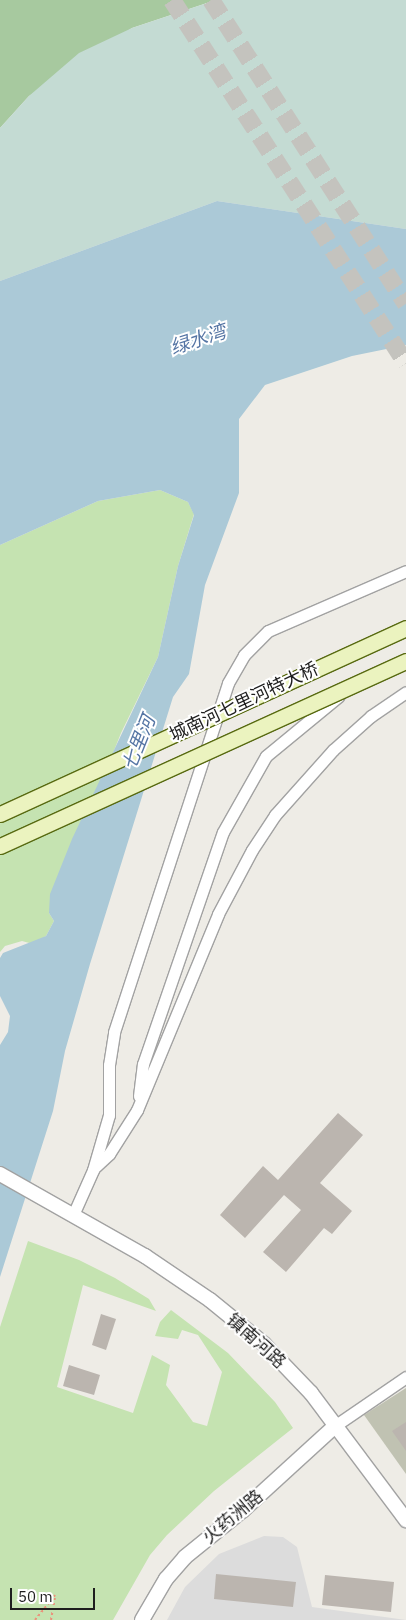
<!DOCTYPE html>
<meta charset="utf-8">
<style>
body{margin:0}
#map{position:relative;width:406px;height:1620px;overflow:hidden;background:#eeece6;font-family:"IBM Plex Sans","Noto Sans SC",sans-serif}
div>[style]{position:absolute}
[style*='--x']{left:calc(var(--x)*1px);top:calc(var(--y)*1px);width:calc(var(--w)*1px);rotate:calc(var(--a)*1deg)}
.residential>*{inset:0;background:#dcdcdc}
.construction>*{inset:0;background:#c0c2b2}
.grass>*{inset:0;background:#c5e3b1}
.forest>*{inset:0;background:#a7c99f}
.wetland>*{inset:0;background:#c4dbd3}
.water>*{inset:0;background:#abc9d7}
.building>*{inset:0;background:#bbb5af}
.trunk-tunnel>*{height:18px;margin-top:-9px;transform-origin:0;background:repeating-linear-gradient(90deg,#c4c3be 0 18px,transparent 0 27px)}
.path>*{height:2px;margin-top:-1px;transform-origin:0;background:repeating-linear-gradient(90deg,#eb917a 0 2.5px,transparent 0 5px)}
.roads{filter:drop-shadow(1px 0 #a2a2a2) drop-shadow(-1px 0 #a2a2a2) drop-shadow(0 1px #a2a2a2) drop-shadow(0 -1px #a2a2a2)}
.minor>*{height:11px;margin:-5.5px;padding:0 5.5px;transform-origin:5.5px;border-radius:5.5px;background:#fff}
.tertiary>*{height:14px;margin:-7px;padding:0 7px;transform-origin:7px;border-radius:7px;background:#fff}
.bridges{filter:drop-shadow(1px 0 #586a11) drop-shadow(-1px 0 #586a11) drop-shadow(0 1px #586a11) drop-shadow(0 -1px #586a11)}
.secondary-bridge>*{height:15px;margin:-7.5px;padding:0 7.5px;transform-origin:7.5px;border-radius:7.5px;background:#ebf3bf}
span{translate:-50% -50%;white-space:nowrap;text-align:center;line-height:1.15;-webkit-text-stroke:4px #fff;paint-order:stroke}
.street-label{font-size:18px;color:#1e1e1e}
.water-label{font-size:19px;color:#5575a4;font-style:italic}
.scale{position:absolute;left:10px;top:1588px;width:85px;height:22px;box-sizing:border-box;border:2px solid #1e1e1e;border-top:0;padding-left:6px;font-size:15px;line-height:18px;white-space:nowrap;color:#1e1e1e;-webkit-text-stroke:4px #fff;paint-order:stroke}
</style>
<div id="map">
<div class="residential">
<div style="clip-path:polygon(264px 1536px,283px 1537px,297px 1547px,312px 1607px,406px 1620px,167px 1620px,185px 1587px,219px 1554px)"></div>
</div>
<div class="construction">
<div style="clip-path:polygon(406px 1388px,406px 1474px,364px 1415px)"></div>
</div>
<div class="grass">
<div style="clip-path:polygon(160px 490px,188px 502px,194px 514px,178px 566px,158px 657px,121px 733px,49px 913px,54px 921px,46px 936px,33px 944px,22px 941px,5px 946px,0 952px,0 545px,98px 501px)"></div>
<div style="clip-path:polygon(28px 1241px,79px 1260px,115px 1278px,149px 1299px,156px 1311px,83px 1285px,57px 1387px,133px 1413px,152px 1355px,170px 1365px,166px 1385px,193px 1422px,207px 1426px,222px 1372px,198px 1335px,182px 1330px,178px 1339px,155px 1336px,160px 1322px,171px 1310px,228px 1353px,275px 1402px,293px 1428px,214px 1491px,167px 1535px,150px 1555px,113px 1620px,0 1620px,0 1327px)"></div>
</div>
<div class="forest">
<div style="clip-path:polygon(0 0,216px 0,132px 28px,29px 96px,0 128px)"></div>
</div>
<div class="wetland">
<div style="clip-path:polygon(216px 0,406px 0,406px 229px,217px 201px,0 281px,0 128px,29px 96px,79px 53px,132px 28px)"></div>
</div>
<div class="water">
<div style="clip-path:polygon(217px 201px,406px 229px,406px 345px,352px 356px,265px 385px,239px 419px,239px 493px,205px 585px,189px 674px,173px 697px,90px 964px,65px 1051px,53px 1111px,0 1277px,0 1045px,8px 1032px,10px 1016px,0 996px,0 958px,3px 953px,46px 936px,54px 921px,49px 913px,50px 894px,72px 839px,158px 657px,178px 566px,194px 515px,188px 502px,160px 490px,98px 501px,0 545px,0 281px)"></div>
</div>
<div class="building">
<div style="clip-path:polygon(338px 1113px,363px 1135px,320px 1183px,352px 1211px,332px 1234px,324px 1228px,286px 1272px,263px 1252px,301px 1210px,284px 1195px,245px 1238px,220px 1215px,263px 1166px,278px 1180px)"></div>
<div style="clip-path:polygon(101px 1314px,116px 1319px,106px 1350px,92px 1345px)"></div>
<div style="clip-path:polygon(69px 1365px,100px 1375px,94px 1395px,63px 1386px)"></div>
<div style="clip-path:polygon(406px 1422px,406px 1451px,392px 1431px)"></div>
<div style="clip-path:polygon(216px 1574px,296px 1582px,293px 1607px,214px 1599px)"></div>
<div style="clip-path:polygon(325px 1575px,394px 1582px,391px 1612px,322px 1605px)"></div>
</div>
<div class="trunk-tunnel">
<div style="--x:172;--y:0;--w:432;--a:57.2"></div>
<div style="--x:211;--y:0;--w:361;--a:57.3"></div>
</div>
<div class="path">
<div style="--x:35;--y:1620;--w:32;--a:-51"></div>
<div style="--x:51;--y:1620;--w:23;--a:-80"></div>
</div>
<div class="roads">
<div class="minor">
<div style="--x:139;--y:1096;--w:32;--a:-83"></div>
<div style="--x:143;--y:1064;--w:245;--a:-71"></div>
<div style="--x:223;--y:832;--w:87;--a:-60.5"></div>
<div style="--x:266;--y:756;--w:94;--a:-39.4"></div>
<div style="--x:94;--y:1168;--w:21;--a:-43"></div>
<div style="--x:109;--y:1154;--w:52;--a:-57.5"></div>
<div style="--x:137;--y:1110;--w:212;--a:-67.5"></div>
<div style="--x:218;--y:914;--w:72;--a:-62"></div>
<div style="--x:252;--y:850;--w:42;--a:-56.7"></div>
<div style="--x:275;--y:815;--w:87;--a:-48.3"></div>
<div style="--x:333;--y:750;--w:51;--a:-41.8"></div>
<div style="--x:371;--y:716;--w:42;--a:-34.4"></div>
<div style="--x:73;--y:1215;--w:49;--a:-66"></div>
<div style="--x:93;--y:1170;--w:57;--a:-73.8"></div>
<div style="--x:109;--y:1115;--w:50;--a:-90"></div>
<div style="--x:109;--y:1065;--w:33;--a:-81"></div>
<div style="--x:114;--y:1032;--w:367;--a:-71.9"></div>
<div style="--x:228;--y:683;--w:32;--a:-60"></div>
<div style="--x:244;--y:655;--w:34;--a:-45"></div>
<div style="--x:268;--y:631;--w:150;--a:-23.5"></div>
<div style="--x:336;--y:1425;--w:85;--a:-34.4"></div>
</div>
<div class="tertiary">
<div style="--x:0;--y:1174;--w:167;--a:29.5"></div>
<div style="--x:145;--y:1256;--w:78;--a:34.1"></div>
<div style="--x:210;--y:1300;--w:70;--a:39.2"></div>
<div style="--x:264;--y:1344;--w:68;--a:46.2"></div>
<div style="--x:311;--y:1393;--w:159;--a:53.2"></div>
<div style="--x:142;--y:1620;--w:48;--a:-59.7"></div>
<div style="--x:166;--y:1579;--w:29;--a:-49"></div>
<div style="--x:185;--y:1557;--w:75;--a:-39"></div>
<div style="--x:243;--y:1510;--w:126;--a:-42.4"></div>
</div>
</div>
<div class="bridges">
<div class="secondary-bridge">
<div style="--x:0;--y:814;--w:447;--a:-24.6"></div>
<div style="--x:0;--y:846;--w:446;--a:-24.5"></div>
</div>
</div>
<div class="street-label">
<span style="left:244px;top:702px;rotate:-25deg">城南河七里河特大桥</span>
<span style="left:256px;top:1341px;rotate:42deg">镇南河路</span>
<span style="left:233px;top:1517px;rotate:-40deg">火药洲路</span>
</div>
<div class="water-label">
<span style="left:198px;top:340px;rotate:-18deg">绿水湾</span>
<span style="left:139px;top:743px;rotate:-68deg">七里河</span>
</div>
<div class="scale">50 m</div>
</div>
